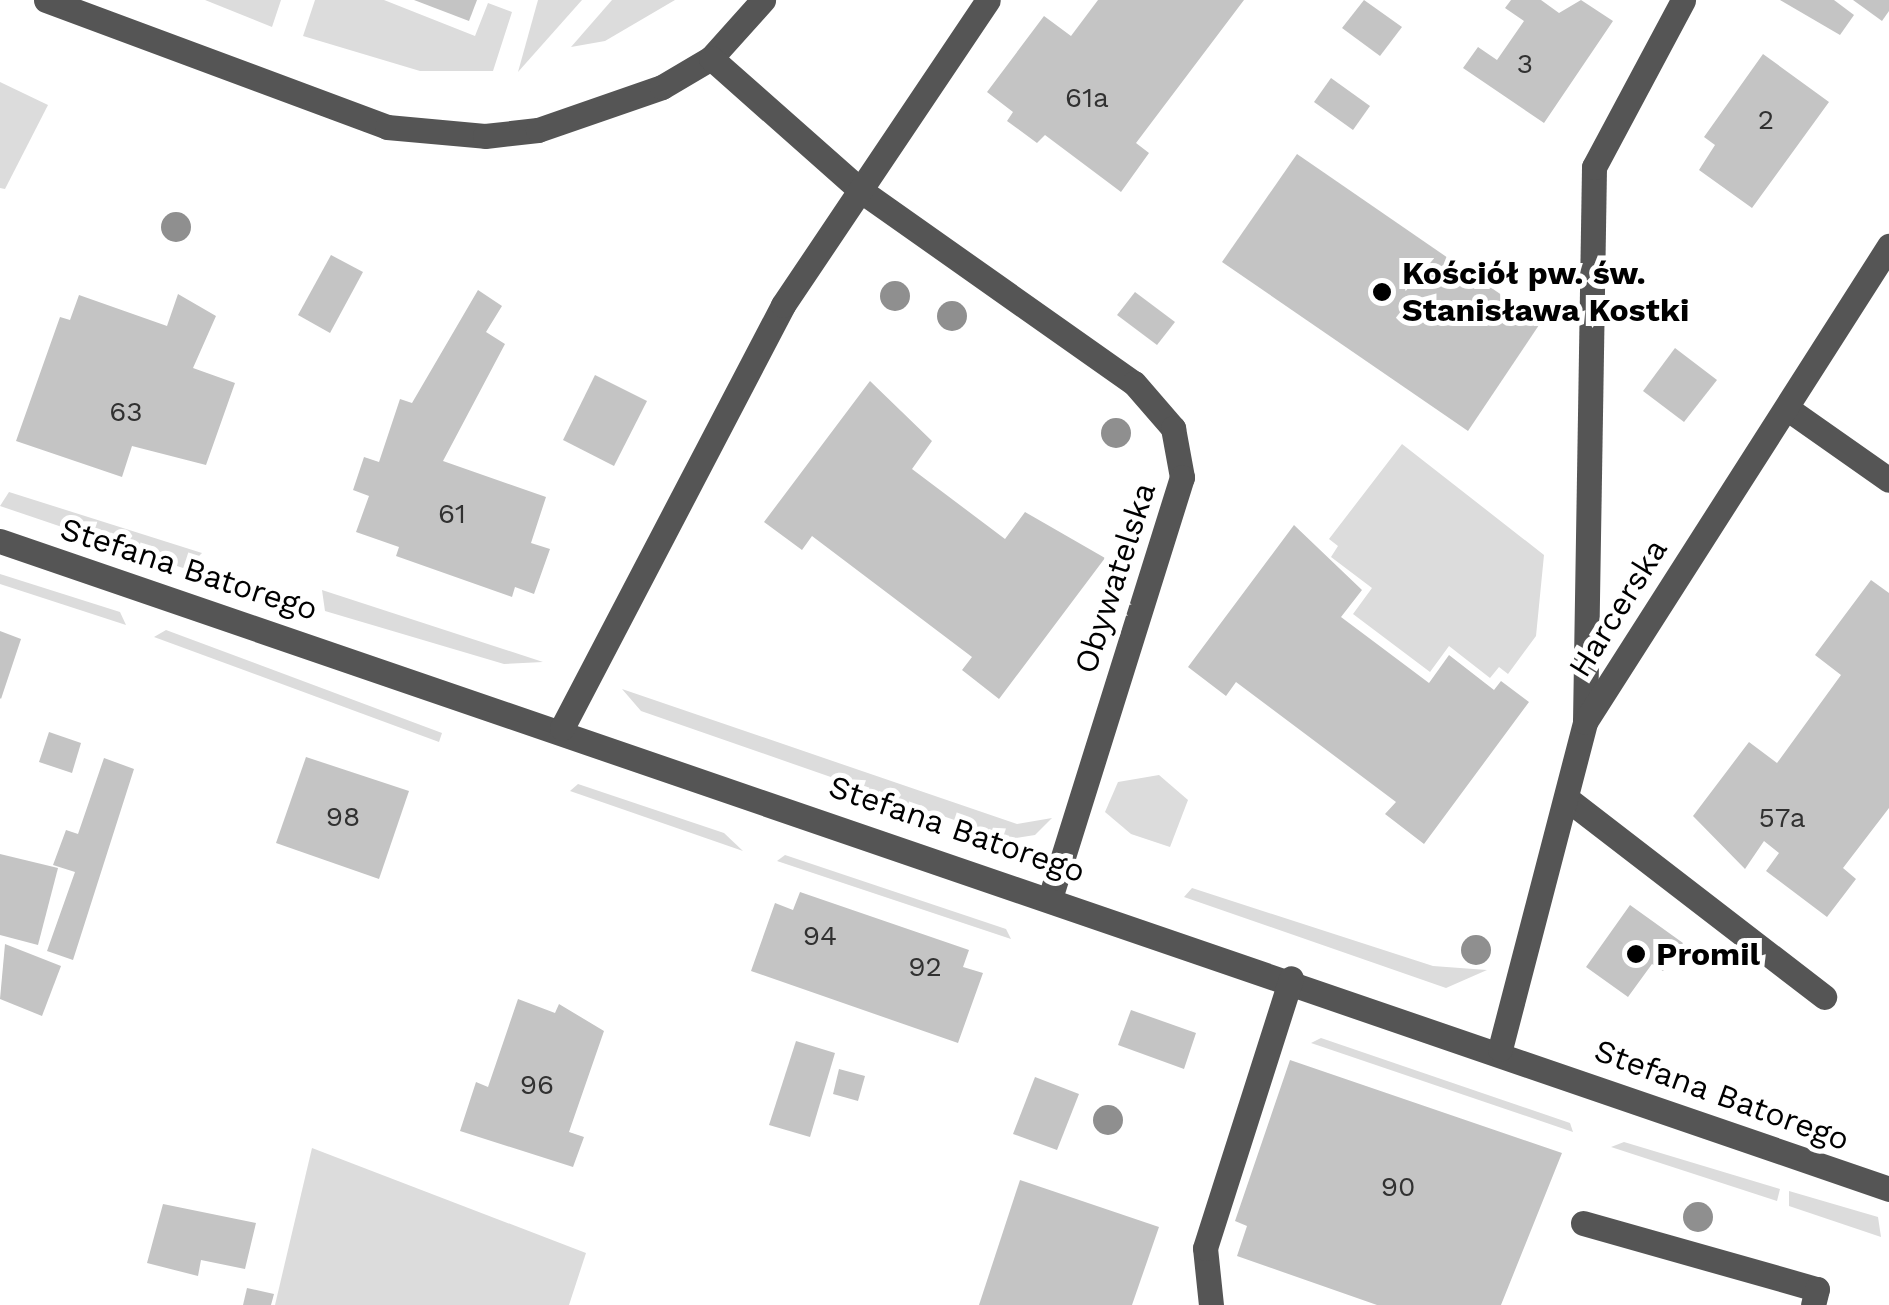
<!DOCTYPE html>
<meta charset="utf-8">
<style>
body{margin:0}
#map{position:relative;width:1889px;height:1305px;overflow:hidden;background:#fff;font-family:"Work Sans",sans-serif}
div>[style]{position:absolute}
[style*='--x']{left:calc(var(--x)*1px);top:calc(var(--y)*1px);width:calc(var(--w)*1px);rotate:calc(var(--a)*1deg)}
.green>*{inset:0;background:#dcdcdc}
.building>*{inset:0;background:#c4c4c4}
.minor>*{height:25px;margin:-12.5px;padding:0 12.5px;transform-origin:12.5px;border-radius:12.5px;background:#555}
.trees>*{width:30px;height:30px;margin:-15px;border-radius:50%;background:#8f8f8f}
.dots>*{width:28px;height:28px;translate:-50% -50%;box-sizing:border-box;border:5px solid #fff;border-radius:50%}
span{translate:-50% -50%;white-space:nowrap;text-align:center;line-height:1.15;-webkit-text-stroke:10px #fff;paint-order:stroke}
.number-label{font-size:28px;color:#313131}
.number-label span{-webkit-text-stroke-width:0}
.poi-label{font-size:32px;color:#000;font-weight:700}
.left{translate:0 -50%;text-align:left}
.street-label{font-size:32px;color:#000}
</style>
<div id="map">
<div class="green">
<div style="clip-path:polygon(205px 0,281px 0,272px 27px)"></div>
<div style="clip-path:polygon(315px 0,384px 0,475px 36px,488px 3px,512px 12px,493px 71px,420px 71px,303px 36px)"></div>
<div style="clip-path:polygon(538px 0,582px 0,518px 72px)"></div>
<div style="clip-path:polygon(612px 0,675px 0,605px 41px,571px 47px)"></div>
<div style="clip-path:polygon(0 82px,48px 105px,5px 189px,0 188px)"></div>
<div style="clip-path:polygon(1402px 444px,1544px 555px,1536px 636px,1508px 674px,1499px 667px,1490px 678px,1449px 646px,1430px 672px,1353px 614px,1372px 588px,1331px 557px,1338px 546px,1329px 539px)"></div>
<div style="clip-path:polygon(9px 492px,202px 553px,186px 569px,0 506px)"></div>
<div style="clip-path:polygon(0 574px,120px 612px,126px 625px,0 584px)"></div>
<div style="clip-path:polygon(322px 590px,543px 662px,504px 664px,325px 611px)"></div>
<div style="clip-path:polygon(166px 630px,442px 733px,439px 742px,154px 637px)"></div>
<div style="clip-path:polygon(622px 689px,1017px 824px,1052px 818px,1035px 835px,1009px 839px,641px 711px)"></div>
<div style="clip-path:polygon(1159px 775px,1188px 800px,1170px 847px,1131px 834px,1105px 812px,1118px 782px)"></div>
<div style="clip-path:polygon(578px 784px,724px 833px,743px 851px,570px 791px)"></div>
<div style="clip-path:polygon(785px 855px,1006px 929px,1011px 939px,777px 861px)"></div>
<div style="clip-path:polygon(1192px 888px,1433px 966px,1487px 970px,1446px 988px,1184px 897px)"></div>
<div style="clip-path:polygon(1321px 1038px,1570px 1123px,1573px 1132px,1311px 1043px)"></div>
<div style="clip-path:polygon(1624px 1142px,1780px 1189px,1777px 1201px,1611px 1147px)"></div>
<div style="clip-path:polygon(312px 1148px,586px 1253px,569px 1305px,275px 1305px)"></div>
<div style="clip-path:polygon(1789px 1191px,1878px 1217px,1881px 1237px,1789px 1206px)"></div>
</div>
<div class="building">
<div style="clip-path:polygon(414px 0,477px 0,469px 21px)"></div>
<div style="clip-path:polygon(1098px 0,1244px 0,1136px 143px,1149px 153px,1121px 192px,1045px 135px,1037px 143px,1007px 121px,1013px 112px,987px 92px,1044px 16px,1071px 36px)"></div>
<div style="clip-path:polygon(1364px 0,1402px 27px,1380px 56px,1342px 28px)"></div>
<div style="clip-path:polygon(1511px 0,1541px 0,1559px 13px,1581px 0,1613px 21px,1544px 123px,1463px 68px,1478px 47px,1497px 60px,1524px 21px,1505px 8px)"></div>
<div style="clip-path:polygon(1780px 0,1834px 0,1854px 15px,1840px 35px)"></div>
<div style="clip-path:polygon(1853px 0,1889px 0,1889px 11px,1882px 21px)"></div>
<div style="clip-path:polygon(1763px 54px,1829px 102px,1752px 208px,1699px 170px,1715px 145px,1704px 137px)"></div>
<div style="clip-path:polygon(1331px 78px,1370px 106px,1353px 130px,1314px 102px)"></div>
<div style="clip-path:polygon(1297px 154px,1541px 322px,1468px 431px,1222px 262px)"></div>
<div style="clip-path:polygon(331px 255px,363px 272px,330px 333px,298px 315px)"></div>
<div style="clip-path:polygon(478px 290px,502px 306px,486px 332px,505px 344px,443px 461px,546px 497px,531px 543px,550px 549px,534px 594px,515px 587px,512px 597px,396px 556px,399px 547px,356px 532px,369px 496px,353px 490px,364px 457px,379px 462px,400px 399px,412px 403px)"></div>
<div style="clip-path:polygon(1135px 292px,1175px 322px,1157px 345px,1117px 315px)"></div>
<div style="clip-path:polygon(178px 294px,216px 316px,193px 368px,235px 383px,206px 465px,132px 446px,122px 477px,16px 441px,60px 317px,70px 320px,79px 295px,167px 326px)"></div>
<div style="clip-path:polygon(1675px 348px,1717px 380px,1684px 422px,1643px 391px)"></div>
<div style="clip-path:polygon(595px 375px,647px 401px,614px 466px,563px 440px)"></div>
<div style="clip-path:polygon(870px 381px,932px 441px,912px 469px,1005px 539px,1025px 512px,1105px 558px,999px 699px,962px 670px,972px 657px,812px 536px,802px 550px,764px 522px)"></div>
<div style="clip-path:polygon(1294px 525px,1362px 590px,1341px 617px,1429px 683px,1449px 655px,1494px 690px,1501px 681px,1529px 702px,1424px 844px,1385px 814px,1396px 802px,1236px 682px,1226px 696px,1188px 667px)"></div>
<div style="clip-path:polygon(1871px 580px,1889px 593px,1889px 808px,1843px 868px,1856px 879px,1827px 917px,1766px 871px,1779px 853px,1764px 841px,1745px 869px,1693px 816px,1749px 742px,1777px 763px,1841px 675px,1815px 655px)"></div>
<div style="clip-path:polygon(0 631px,21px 639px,1px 699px,0 698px)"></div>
<div style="clip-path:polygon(49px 732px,81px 743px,72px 773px,39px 762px)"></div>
<div style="clip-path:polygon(306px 757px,409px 791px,379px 879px,276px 843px)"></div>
<div style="clip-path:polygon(104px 758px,134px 769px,73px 960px,47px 951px,75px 872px,53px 865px,66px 830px,78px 834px)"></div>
<div style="clip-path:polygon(0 854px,58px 868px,38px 945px,0 935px)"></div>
<div style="clip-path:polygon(800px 892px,969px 950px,963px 967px,983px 973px,958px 1043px,751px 971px,775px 903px,793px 910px)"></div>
<div style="clip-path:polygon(1630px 905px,1683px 943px,1663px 971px,1652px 964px,1628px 997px,1586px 967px)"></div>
<div style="clip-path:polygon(5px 944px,61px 966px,42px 1016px,0 999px)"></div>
<div style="clip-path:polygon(518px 999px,555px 1013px,559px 1004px,604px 1031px,569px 1132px,584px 1137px,573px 1167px,460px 1131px,476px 1082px,488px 1087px)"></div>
<div style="clip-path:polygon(1131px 1010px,1196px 1033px,1184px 1069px,1118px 1045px)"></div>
<div style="clip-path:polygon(796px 1041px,835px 1053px,810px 1137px,769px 1125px)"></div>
<div style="clip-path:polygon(1290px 1060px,1562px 1153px,1501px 1305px,1377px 1305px,1237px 1256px,1247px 1226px,1235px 1221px)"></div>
<div style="clip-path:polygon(839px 1069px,865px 1076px,858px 1101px,833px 1094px)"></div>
<div style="clip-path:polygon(1035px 1077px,1079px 1094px,1057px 1150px,1013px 1134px)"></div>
<div style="clip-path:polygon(1020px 1180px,1159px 1227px,1132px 1305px,979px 1305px)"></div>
<div style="clip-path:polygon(163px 1204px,256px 1223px,245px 1269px,201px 1260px,198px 1276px,147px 1263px)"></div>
<div style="clip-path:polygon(247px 1288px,274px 1294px,271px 1305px,243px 1305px)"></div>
</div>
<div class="minor">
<div style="--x:46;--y:0;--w:364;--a:20.4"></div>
<div style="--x:387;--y:127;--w:98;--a:5.2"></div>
<div style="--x:485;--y:136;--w:53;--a:-6.5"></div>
<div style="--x:538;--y:130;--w:131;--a:-19.1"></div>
<div style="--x:662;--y:87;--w:57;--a:-30.6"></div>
<div style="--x:711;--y:58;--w:78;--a:-48.1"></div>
<div style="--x:711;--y:58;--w:199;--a:41.5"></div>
<div style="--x:860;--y:190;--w:335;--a:35.2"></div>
<div style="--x:1134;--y:383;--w:60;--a:49.1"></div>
<div style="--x:1173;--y:428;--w:50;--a:79.6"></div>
<div style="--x:1182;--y:477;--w:438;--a:107.4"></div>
<div style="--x:1788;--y:409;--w:123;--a:35.1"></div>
<div style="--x:0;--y:541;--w:1997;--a:18.93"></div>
<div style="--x:1585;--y:722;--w:555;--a:-89.07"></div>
<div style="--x:1594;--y:167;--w:189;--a:-61.9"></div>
<div style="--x:562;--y:728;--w:477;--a:-62.4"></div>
<div style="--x:783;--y:305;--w:367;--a:-56.1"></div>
<div style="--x:1566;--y:798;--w:326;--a:37.6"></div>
<div style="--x:1500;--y:1049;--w:338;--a:-75.4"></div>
<div style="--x:1585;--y:722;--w:565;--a:-57.44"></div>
<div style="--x:1583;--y:1223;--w:243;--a:15.8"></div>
<div style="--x:1817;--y:1289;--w:16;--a:104"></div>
<div style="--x:1211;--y:1305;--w:57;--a:-96"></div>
<div style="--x:1205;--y:1248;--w:283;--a:-72.3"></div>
</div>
<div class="trees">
<div style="left:176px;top:227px"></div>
<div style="left:895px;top:296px"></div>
<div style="left:952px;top:316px"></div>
<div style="left:1116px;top:433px"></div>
<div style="left:1476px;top:950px"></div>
<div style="left:1108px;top:1120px"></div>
<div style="left:1698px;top:1217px"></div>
</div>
<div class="dots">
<div style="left:1382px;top:292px;background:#000"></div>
<div style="left:1636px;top:954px;background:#000"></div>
</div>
<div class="number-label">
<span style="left:1525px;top:64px">3</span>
<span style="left:1087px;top:98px">61a</span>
<span style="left:1766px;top:120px">2</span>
<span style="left:126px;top:412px">63</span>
<span style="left:452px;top:514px">61</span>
<span style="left:343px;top:817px">98</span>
<span style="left:1782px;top:818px">57a</span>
<span style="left:820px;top:936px">94</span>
<span style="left:925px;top:967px">92</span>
<span style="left:537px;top:1085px">96</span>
<span style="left:1398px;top:1187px">90</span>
</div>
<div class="poi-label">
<span class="left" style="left:1402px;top:292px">Kościół pw. św.<br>Stanisława Kostki</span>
<span class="left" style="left:1656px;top:954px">Promil</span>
</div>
<div class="street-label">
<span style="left:189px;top:569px;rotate:18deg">Stefana Batorego</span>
<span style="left:1115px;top:578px;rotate:-72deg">Obywatelska</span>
<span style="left:1618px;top:608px;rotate:-58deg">Harcerska</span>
<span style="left:957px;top:829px;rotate:19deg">Stefana Batorego</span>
<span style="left:1722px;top:1095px;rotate:20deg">Stefana Batorego</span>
</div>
</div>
